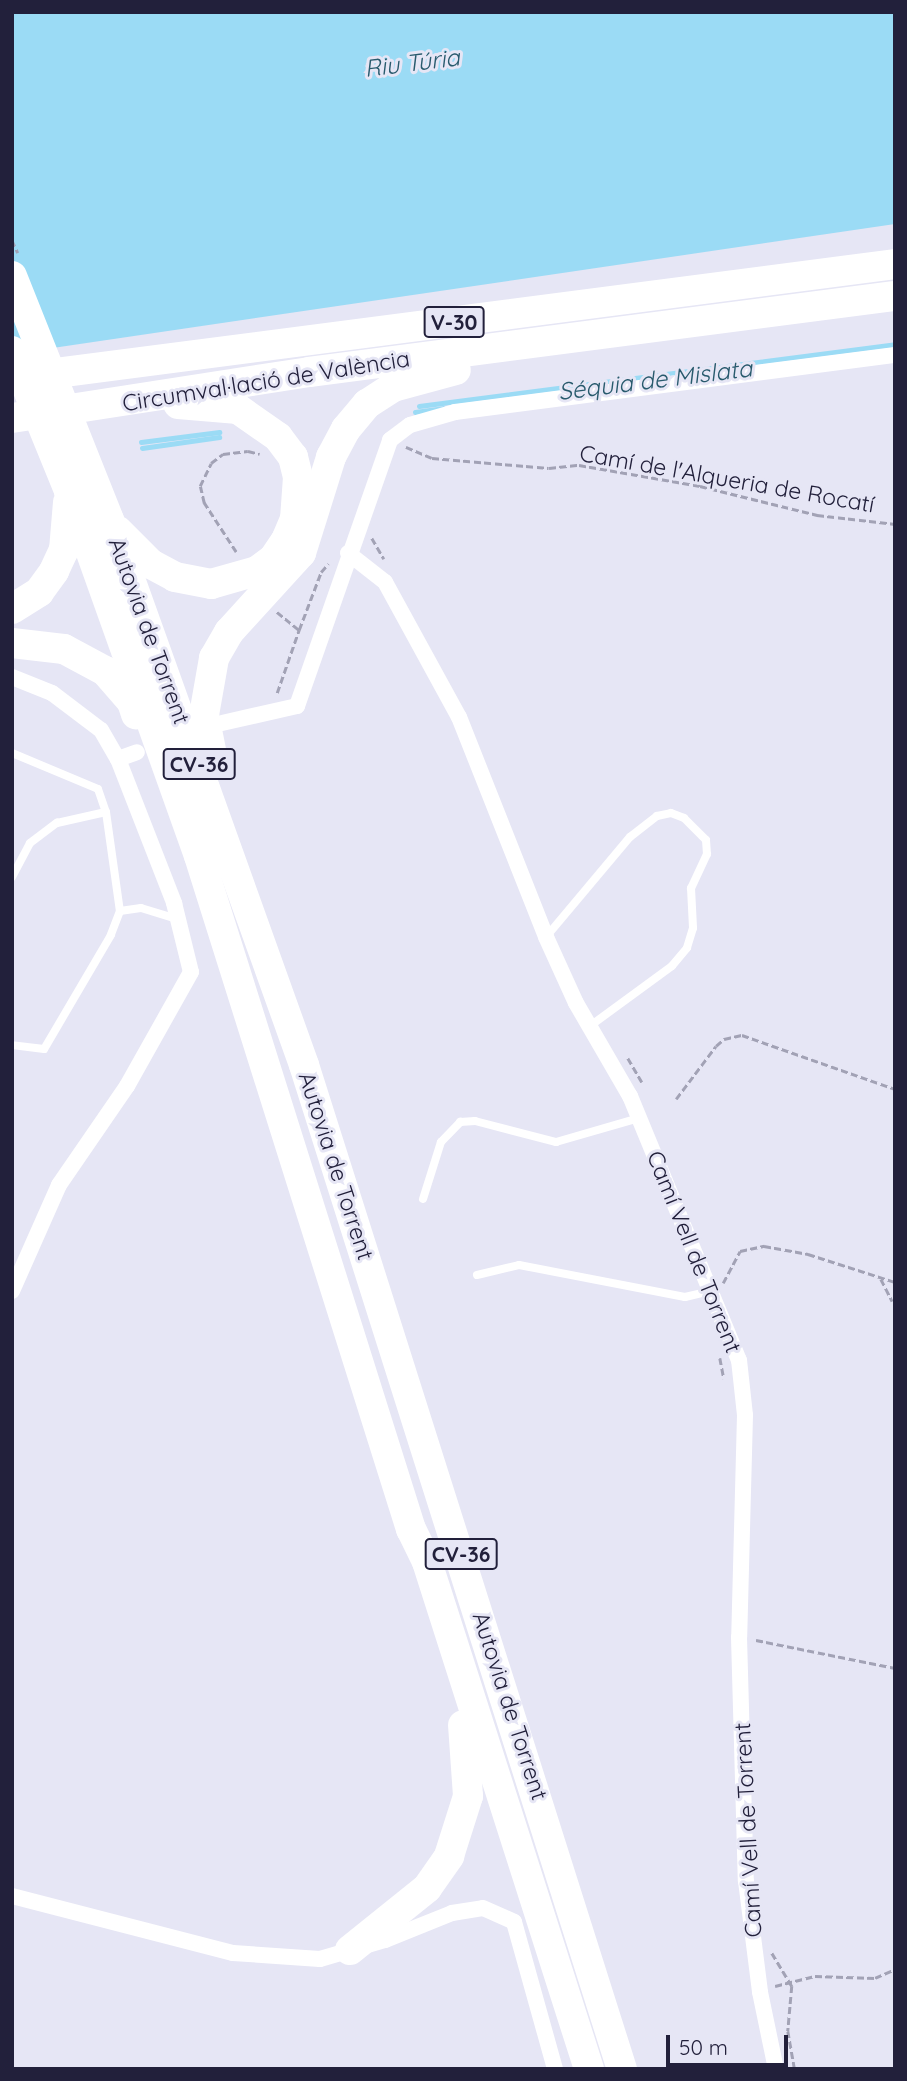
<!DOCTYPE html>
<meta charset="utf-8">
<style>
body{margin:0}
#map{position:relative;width:907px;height:2081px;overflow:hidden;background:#e6e6f5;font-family:Quicksand,sans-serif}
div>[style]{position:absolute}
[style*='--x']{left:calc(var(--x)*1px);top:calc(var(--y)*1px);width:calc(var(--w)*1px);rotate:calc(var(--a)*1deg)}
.water>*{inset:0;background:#9bdbf5}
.stream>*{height:5px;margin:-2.5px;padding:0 2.5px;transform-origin:2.5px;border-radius:2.5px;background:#9bdbf5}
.path>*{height:2.5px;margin-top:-1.25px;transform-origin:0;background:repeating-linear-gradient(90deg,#a2a2b5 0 7px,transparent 0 10.5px)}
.lane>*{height:8px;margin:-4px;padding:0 4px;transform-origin:4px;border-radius:4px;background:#fff}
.street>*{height:16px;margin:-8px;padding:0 8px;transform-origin:8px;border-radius:8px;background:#fff}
.highway>*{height:30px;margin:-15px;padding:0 15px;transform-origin:15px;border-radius:15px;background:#fff}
span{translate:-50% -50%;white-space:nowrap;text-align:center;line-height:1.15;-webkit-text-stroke:6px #e6e6f5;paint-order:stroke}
.shield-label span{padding:2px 5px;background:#e6e6f5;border:2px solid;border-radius:5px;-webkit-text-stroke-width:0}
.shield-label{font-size:21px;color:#22203b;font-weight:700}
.street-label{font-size:23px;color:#22203b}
.water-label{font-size:24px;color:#285a6d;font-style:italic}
.frame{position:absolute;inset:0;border:14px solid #22203b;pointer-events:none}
.scale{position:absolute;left:666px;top:2035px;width:122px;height:32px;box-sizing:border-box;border:4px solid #22203b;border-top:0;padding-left:9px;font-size:21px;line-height:24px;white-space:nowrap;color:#22203b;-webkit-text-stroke:5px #e6e6f5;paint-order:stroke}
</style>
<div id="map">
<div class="water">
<div style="clip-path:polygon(12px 12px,895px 12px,895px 224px,12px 354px)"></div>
</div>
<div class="stream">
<div style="--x:419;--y:406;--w:480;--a:-7.4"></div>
<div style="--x:415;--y:412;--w:28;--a:-8"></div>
<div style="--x:141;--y:442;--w:79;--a:-7.3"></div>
<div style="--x:142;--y:448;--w:78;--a:-8.1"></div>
</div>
<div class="path">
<div style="--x:12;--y:240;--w:14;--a:65"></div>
<div style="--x:406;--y:447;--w:28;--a:23"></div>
<div style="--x:432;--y:458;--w:117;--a:4.9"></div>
<div style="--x:549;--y:468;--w:30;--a:-6"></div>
<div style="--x:579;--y:465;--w:123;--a:9.8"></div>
<div style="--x:700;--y:486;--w:121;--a:13.9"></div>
<div style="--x:817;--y:515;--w:79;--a:6.6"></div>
<div style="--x:372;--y:538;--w:24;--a:60"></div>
<div style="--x:236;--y:552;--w:59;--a:-123.1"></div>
<div style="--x:204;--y:503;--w:17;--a:-103"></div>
<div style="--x:200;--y:486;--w:25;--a:-64"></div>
<div style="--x:211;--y:463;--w:15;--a:-37"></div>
<div style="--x:223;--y:454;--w:25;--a:-7"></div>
<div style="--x:248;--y:451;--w:12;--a:14"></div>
<div style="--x:277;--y:612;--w:28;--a:39"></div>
<div style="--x:299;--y:630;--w:62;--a:-69.2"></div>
<div style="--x:321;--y:572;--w:11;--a:-49"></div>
<div style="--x:277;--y:693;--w:67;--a:-70.8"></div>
<div style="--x:628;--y:1058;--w:28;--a:60"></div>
<div style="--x:676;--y:1099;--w:66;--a:-53"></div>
<div style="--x:716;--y:1046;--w:11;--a:-41"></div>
<div style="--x:724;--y:1039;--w:18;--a:-13"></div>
<div style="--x:742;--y:1035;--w:162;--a:19.4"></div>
<div style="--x:881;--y:1279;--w:25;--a:63"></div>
<div style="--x:723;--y:1283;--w:36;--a:-62"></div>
<div style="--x:740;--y:1251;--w:25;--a:-12"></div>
<div style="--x:764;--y:1246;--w:45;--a:10.3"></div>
<div style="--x:808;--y:1254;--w:91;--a:17.8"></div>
<div style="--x:720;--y:1358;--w:21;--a:79"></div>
<div style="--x:756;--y:1640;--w:142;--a:11.4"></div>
<div style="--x:772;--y:1953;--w:39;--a:59"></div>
<div style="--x:792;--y:1986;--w:45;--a:95.1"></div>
<div style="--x:788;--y:2031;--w:39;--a:80"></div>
<div style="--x:775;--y:1986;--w:41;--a:-14"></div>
<div style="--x:815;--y:1976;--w:60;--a:1.9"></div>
<div style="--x:875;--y:1978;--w:22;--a:-24"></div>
</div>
<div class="lane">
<div style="--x:12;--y:753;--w:93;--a:22.7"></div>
<div style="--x:98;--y:789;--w:24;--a:71"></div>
<div style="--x:106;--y:812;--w:100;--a:82"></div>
<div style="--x:120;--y:911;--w:26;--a:111"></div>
<div style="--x:111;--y:935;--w:132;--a:120.4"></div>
<div style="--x:44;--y:1049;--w:32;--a:-173"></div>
<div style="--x:12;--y:877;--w:38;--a:-62"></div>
<div style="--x:30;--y:843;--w:34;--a:-37"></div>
<div style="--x:57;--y:823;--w:50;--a:-12.7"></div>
<div style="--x:120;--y:911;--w:21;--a:-8"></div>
<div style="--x:141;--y:908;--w:39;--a:17"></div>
<div style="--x:546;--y:937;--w:131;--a:-50"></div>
<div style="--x:630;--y:837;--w:34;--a:-38"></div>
<div style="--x:657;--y:816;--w:14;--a:-12"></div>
<div style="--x:671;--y:813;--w:14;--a:21"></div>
<div style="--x:684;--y:818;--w:31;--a:45"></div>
<div style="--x:706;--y:840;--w:14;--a:86"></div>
<div style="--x:707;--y:854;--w:38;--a:115"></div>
<div style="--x:691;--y:888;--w:40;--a:87.1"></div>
<div style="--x:693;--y:928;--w:21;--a:107"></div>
<div style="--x:687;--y:948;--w:23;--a:130"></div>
<div style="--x:672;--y:966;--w:102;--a:143.8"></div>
<div style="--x:423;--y:1199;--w:60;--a:-72.5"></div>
<div style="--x:441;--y:1142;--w:28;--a:-46"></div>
<div style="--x:460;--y:1122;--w:15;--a:-4"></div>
<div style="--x:475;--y:1121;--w:84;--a:14.5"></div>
<div style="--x:556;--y:1142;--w:86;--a:-16.1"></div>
<div style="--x:477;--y:1275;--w:43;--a:-13.4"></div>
<div style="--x:519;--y:1265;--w:169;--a:10.9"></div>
<div style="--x:685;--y:1297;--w:28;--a:-13"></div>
</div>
<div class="street">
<div style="--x:348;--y:553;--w:47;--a:38.1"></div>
<div style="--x:385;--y:582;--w:154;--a:61.3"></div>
<div style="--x:459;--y:717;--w:237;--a:68.4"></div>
<div style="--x:546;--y:937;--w:72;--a:65.6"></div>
<div style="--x:576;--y:1003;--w:108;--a:59.9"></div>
<div style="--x:630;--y:1096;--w:286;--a:67.6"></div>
<div style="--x:739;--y:1360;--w:55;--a:83.8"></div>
<div style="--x:745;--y:1415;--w:222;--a:91.5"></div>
<div style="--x:739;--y:1637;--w:244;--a:88.4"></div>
<div style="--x:746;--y:1881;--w:112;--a:82.8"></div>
<div style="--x:760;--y:1992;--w:79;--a:78.3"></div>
<div style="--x:12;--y:677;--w:43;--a:21.8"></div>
<div style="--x:52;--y:693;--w:61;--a:37.1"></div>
<div style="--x:101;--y:730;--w:34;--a:60"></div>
<div style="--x:118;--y:759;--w:155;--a:68.7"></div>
<div style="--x:174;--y:903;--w:71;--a:76.2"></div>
<div style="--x:191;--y:972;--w:131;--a:119.3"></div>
<div style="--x:127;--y:1086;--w:120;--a:124.5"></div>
<div style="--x:59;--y:1185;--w:116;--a:113.9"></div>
<div style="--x:222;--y:723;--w:77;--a:-12.8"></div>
<div style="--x:297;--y:706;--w:282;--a:-70.7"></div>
<div style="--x:390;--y:440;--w:25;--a:-37"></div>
<div style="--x:410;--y:425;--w:47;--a:-16.1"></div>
<div style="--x:455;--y:412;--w:444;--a:-7.4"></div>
<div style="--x:118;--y:759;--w:20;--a:-20"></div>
<div style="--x:12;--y:1896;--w:228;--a:14.5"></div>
<div style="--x:233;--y:1953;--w:87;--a:3.9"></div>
<div style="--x:320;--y:1959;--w:68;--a:-16.3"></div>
<div style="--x:385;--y:1940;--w:72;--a:-21.9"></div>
<div style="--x:452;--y:1913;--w:31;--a:-9"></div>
<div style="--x:483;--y:1908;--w:34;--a:24"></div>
<div style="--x:514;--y:1922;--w:153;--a:74.4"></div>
</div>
<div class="highway">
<div style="--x:12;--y:276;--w:263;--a:68.3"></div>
<div style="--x:109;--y:520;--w:579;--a:70.31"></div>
<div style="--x:304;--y:1065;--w:1053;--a:72.43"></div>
<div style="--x:12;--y:351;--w:151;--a:67.8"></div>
<div style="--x:69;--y:491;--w:387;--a:70.4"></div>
<div style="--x:199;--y:856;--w:706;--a:72.52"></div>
<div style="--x:411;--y:1529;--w:37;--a:64"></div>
<div style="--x:427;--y:1562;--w:532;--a:72.28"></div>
<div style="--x:33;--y:376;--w:869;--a:-7.4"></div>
<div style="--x:12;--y:418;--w:301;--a:-8.8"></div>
<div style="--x:309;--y:372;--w:591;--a:-7.39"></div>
<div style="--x:118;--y:531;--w:47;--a:45"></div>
<div style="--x:151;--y:564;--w:27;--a:28"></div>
<div style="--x:175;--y:577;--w:37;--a:11"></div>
<div style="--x:211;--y:584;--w:48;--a:-15.8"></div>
<div style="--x:257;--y:571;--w:21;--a:-37"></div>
<div style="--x:274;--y:558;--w:22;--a:-56"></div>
<div style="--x:286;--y:540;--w:23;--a:-67"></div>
<div style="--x:295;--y:519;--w:42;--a:-85.9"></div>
<div style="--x:298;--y:477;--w:21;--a:-104"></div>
<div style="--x:293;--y:457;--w:25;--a:-127"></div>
<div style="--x:278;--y:437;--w:49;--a:-145"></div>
<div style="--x:238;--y:409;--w:60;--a:-175.2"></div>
<div style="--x:12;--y:609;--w:32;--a:-32"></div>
<div style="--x:39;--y:592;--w:26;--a:-54"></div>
<div style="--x:54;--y:571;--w:23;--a:-65"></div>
<div style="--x:64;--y:550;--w:48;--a:-85.2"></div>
<div style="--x:12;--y:643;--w:52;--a:6.6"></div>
<div style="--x:64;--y:649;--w:47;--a:28.2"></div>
<div style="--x:105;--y:671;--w:41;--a:48.9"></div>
<div style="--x:132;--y:702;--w:13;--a:72"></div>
<div style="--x:213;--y:760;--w:46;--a:-101.3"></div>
<div style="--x:204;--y:715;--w:58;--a:-80"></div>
<div style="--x:214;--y:658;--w:30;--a:-60"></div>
<div style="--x:229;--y:632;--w:107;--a:-47.7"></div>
<div style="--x:301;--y:553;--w:101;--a:-72.6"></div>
<div style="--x:331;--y:457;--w:32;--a:-62"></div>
<div style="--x:346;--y:429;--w:33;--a:-50"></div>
<div style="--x:367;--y:404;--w:31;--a:-33"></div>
<div style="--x:393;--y:387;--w:65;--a:-15.1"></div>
<div style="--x:350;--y:1950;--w:99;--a:-38.8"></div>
<div style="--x:427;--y:1888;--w:39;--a:-55"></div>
<div style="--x:449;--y:1856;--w:63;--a:-72.4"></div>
<div style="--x:468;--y:1796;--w:71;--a:-94"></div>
</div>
<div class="shield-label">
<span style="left:454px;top:322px">V-30</span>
<span style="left:199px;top:764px">CV-36</span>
<span style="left:461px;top:1554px">CV-36</span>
</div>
<div class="street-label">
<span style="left:266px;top:381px;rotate:-9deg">Circumval·lació de València</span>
<span style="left:727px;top:479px;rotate:10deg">Camí de l'Alqueria de Rocatí</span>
<span style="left:149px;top:631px;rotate:70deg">Autovia de Torrent</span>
<span style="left:336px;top:1166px;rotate:72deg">Autovia de Torrent</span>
<span style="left:694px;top:1252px;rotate:68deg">Camí Vell de Torrent</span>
<span style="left:510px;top:1706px;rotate:72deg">Autovia de Torrent</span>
<span style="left:748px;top:1830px;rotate:-93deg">Camí Vell de Torrent</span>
</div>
<div class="water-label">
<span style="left:412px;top:63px;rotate:-7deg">Riu Túria</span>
<span style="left:655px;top:380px;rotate:-7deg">Séquia de Mislata</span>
</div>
<div class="frame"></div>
<div class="scale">50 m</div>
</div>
